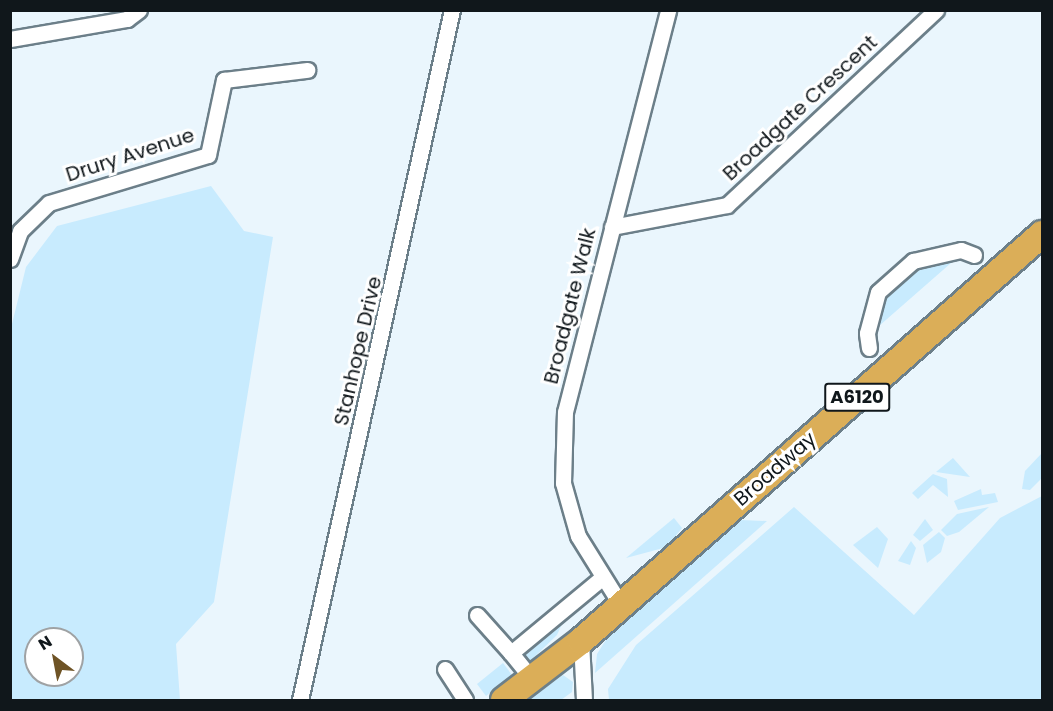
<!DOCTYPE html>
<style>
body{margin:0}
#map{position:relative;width:1053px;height:711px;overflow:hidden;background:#eaf6fd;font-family:Poppins,sans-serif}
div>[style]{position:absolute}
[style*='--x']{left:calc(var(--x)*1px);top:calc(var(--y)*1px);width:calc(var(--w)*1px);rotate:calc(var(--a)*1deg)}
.green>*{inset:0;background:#c8ebfe}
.roads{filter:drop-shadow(2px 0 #6c7f89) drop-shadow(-2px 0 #6c7f89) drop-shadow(0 2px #6c7f89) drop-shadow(0 -2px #6c7f89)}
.minor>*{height:15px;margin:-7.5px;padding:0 7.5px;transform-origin:7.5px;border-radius:7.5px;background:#fff}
.trunk>*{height:26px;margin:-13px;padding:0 13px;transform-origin:13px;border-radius:13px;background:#dbae58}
span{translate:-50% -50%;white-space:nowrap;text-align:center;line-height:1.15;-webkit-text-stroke:6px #fff;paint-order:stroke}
.shield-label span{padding:2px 4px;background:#fff;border:2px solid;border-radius:4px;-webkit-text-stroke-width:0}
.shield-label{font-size:18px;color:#10171b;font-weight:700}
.street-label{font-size:20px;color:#10171b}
.frame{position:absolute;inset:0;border:12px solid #10171b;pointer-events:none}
.north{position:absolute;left:24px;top:627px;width:60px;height:60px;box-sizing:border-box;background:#fff;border:2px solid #9fa2a4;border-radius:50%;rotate:328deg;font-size:16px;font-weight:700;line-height:24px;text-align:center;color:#10171b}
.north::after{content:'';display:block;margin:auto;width:21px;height:27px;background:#6e5325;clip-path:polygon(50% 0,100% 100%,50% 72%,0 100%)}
</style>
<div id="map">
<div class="green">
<div style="clip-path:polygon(evenodd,211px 186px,244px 231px,273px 237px,214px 602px,176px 644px,180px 700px,11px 700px,10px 332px,26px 267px,57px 226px,211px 186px,36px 639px,72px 639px,72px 675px,36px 675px,36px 639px)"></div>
<div style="clip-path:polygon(959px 256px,871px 333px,882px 292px,908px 280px,910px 268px)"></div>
<div style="clip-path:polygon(1042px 453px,1042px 478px,1030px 490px,1022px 489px,1025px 471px)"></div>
<div style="clip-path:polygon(953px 458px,970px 477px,936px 472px)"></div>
<div style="clip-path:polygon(933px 474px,947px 479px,948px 497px,933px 485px,918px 499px,912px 493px)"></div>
<div style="clip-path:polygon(981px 489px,982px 495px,995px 493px,998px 502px,958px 510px,954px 501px)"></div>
<div style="clip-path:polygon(1042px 496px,1042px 700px,609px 700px,608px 689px,636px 645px,794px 507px,914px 615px,1000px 518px)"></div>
<div style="clip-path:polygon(989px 507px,959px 532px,947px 536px,941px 530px,957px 514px)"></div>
<div style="clip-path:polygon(674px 518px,682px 528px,667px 547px,626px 558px)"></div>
<div style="clip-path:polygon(925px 519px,933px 530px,920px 541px,913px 535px)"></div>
<div style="clip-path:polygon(741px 520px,767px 521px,595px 673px,597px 654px,616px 624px)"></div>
<div style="clip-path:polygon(877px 527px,888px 539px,878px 568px,853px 545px)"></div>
<div style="clip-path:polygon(939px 532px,945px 538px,941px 552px,927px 563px,923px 545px)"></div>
<div style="clip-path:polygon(911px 541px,916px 548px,910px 565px,898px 561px)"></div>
<div style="clip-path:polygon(570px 606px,557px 635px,529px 662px,518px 648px)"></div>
<div style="clip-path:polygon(503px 663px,512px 675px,486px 696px,477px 684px)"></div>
<div style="clip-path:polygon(563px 675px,573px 682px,572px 692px,561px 700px,528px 700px)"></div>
</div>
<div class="roads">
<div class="minor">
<div style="--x:10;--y:39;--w:119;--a:-9.7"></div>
<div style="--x:127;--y:19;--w:15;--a:-37"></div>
<div style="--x:612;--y:227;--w:117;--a:-10.8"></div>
<div style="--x:727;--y:205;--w:286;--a:-43"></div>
<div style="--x:10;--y:259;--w:30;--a:-70"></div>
<div style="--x:20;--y:231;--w:40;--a:-44"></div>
<div style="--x:49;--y:203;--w:166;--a:-16.8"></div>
<div style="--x:208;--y:155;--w:77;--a:-78"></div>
<div style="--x:224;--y:80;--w:84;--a:-6.9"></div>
<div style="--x:869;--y:348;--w:15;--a:-98"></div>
<div style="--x:867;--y:333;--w:42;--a:-75"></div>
<div style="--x:878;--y:292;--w:47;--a:-41.5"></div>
<div style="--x:913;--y:261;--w:49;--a:-12.9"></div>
<div style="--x:961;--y:250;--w:14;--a:21"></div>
<div style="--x:621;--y:605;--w:81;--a:-121.9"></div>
<div style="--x:578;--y:536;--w:55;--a:-105.8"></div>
<div style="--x:563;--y:483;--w:71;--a:-88.4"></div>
<div style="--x:565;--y:412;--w:415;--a:-75.6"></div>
<div style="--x:477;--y:615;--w:51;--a:48.2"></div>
<div style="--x:511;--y:653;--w:119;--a:-39.6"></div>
<div style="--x:581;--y:641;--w:59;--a:87.1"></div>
<div style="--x:511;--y:653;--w:33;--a:51"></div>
<div style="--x:445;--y:669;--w:37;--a:57"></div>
<div style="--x:300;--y:700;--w:707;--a:-77.58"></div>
</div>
<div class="trunk">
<div style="--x:504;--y:700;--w:97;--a:-37.5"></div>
<div style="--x:581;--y:641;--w:615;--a:-41.44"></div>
</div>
</div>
<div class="shield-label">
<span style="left:857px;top:397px">A6120</span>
</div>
<div class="street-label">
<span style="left:800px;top:108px;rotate:-43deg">Broadgate Crescent</span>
<span style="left:130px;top:155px;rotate:-18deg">Drury Avenue</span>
<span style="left:570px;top:306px;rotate:-76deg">Broadgate Walk</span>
<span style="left:358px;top:351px;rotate:-77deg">Stanhope Drive</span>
<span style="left:775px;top:469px;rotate:-41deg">Broadway</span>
</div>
<div class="frame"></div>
<div class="north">N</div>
</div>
